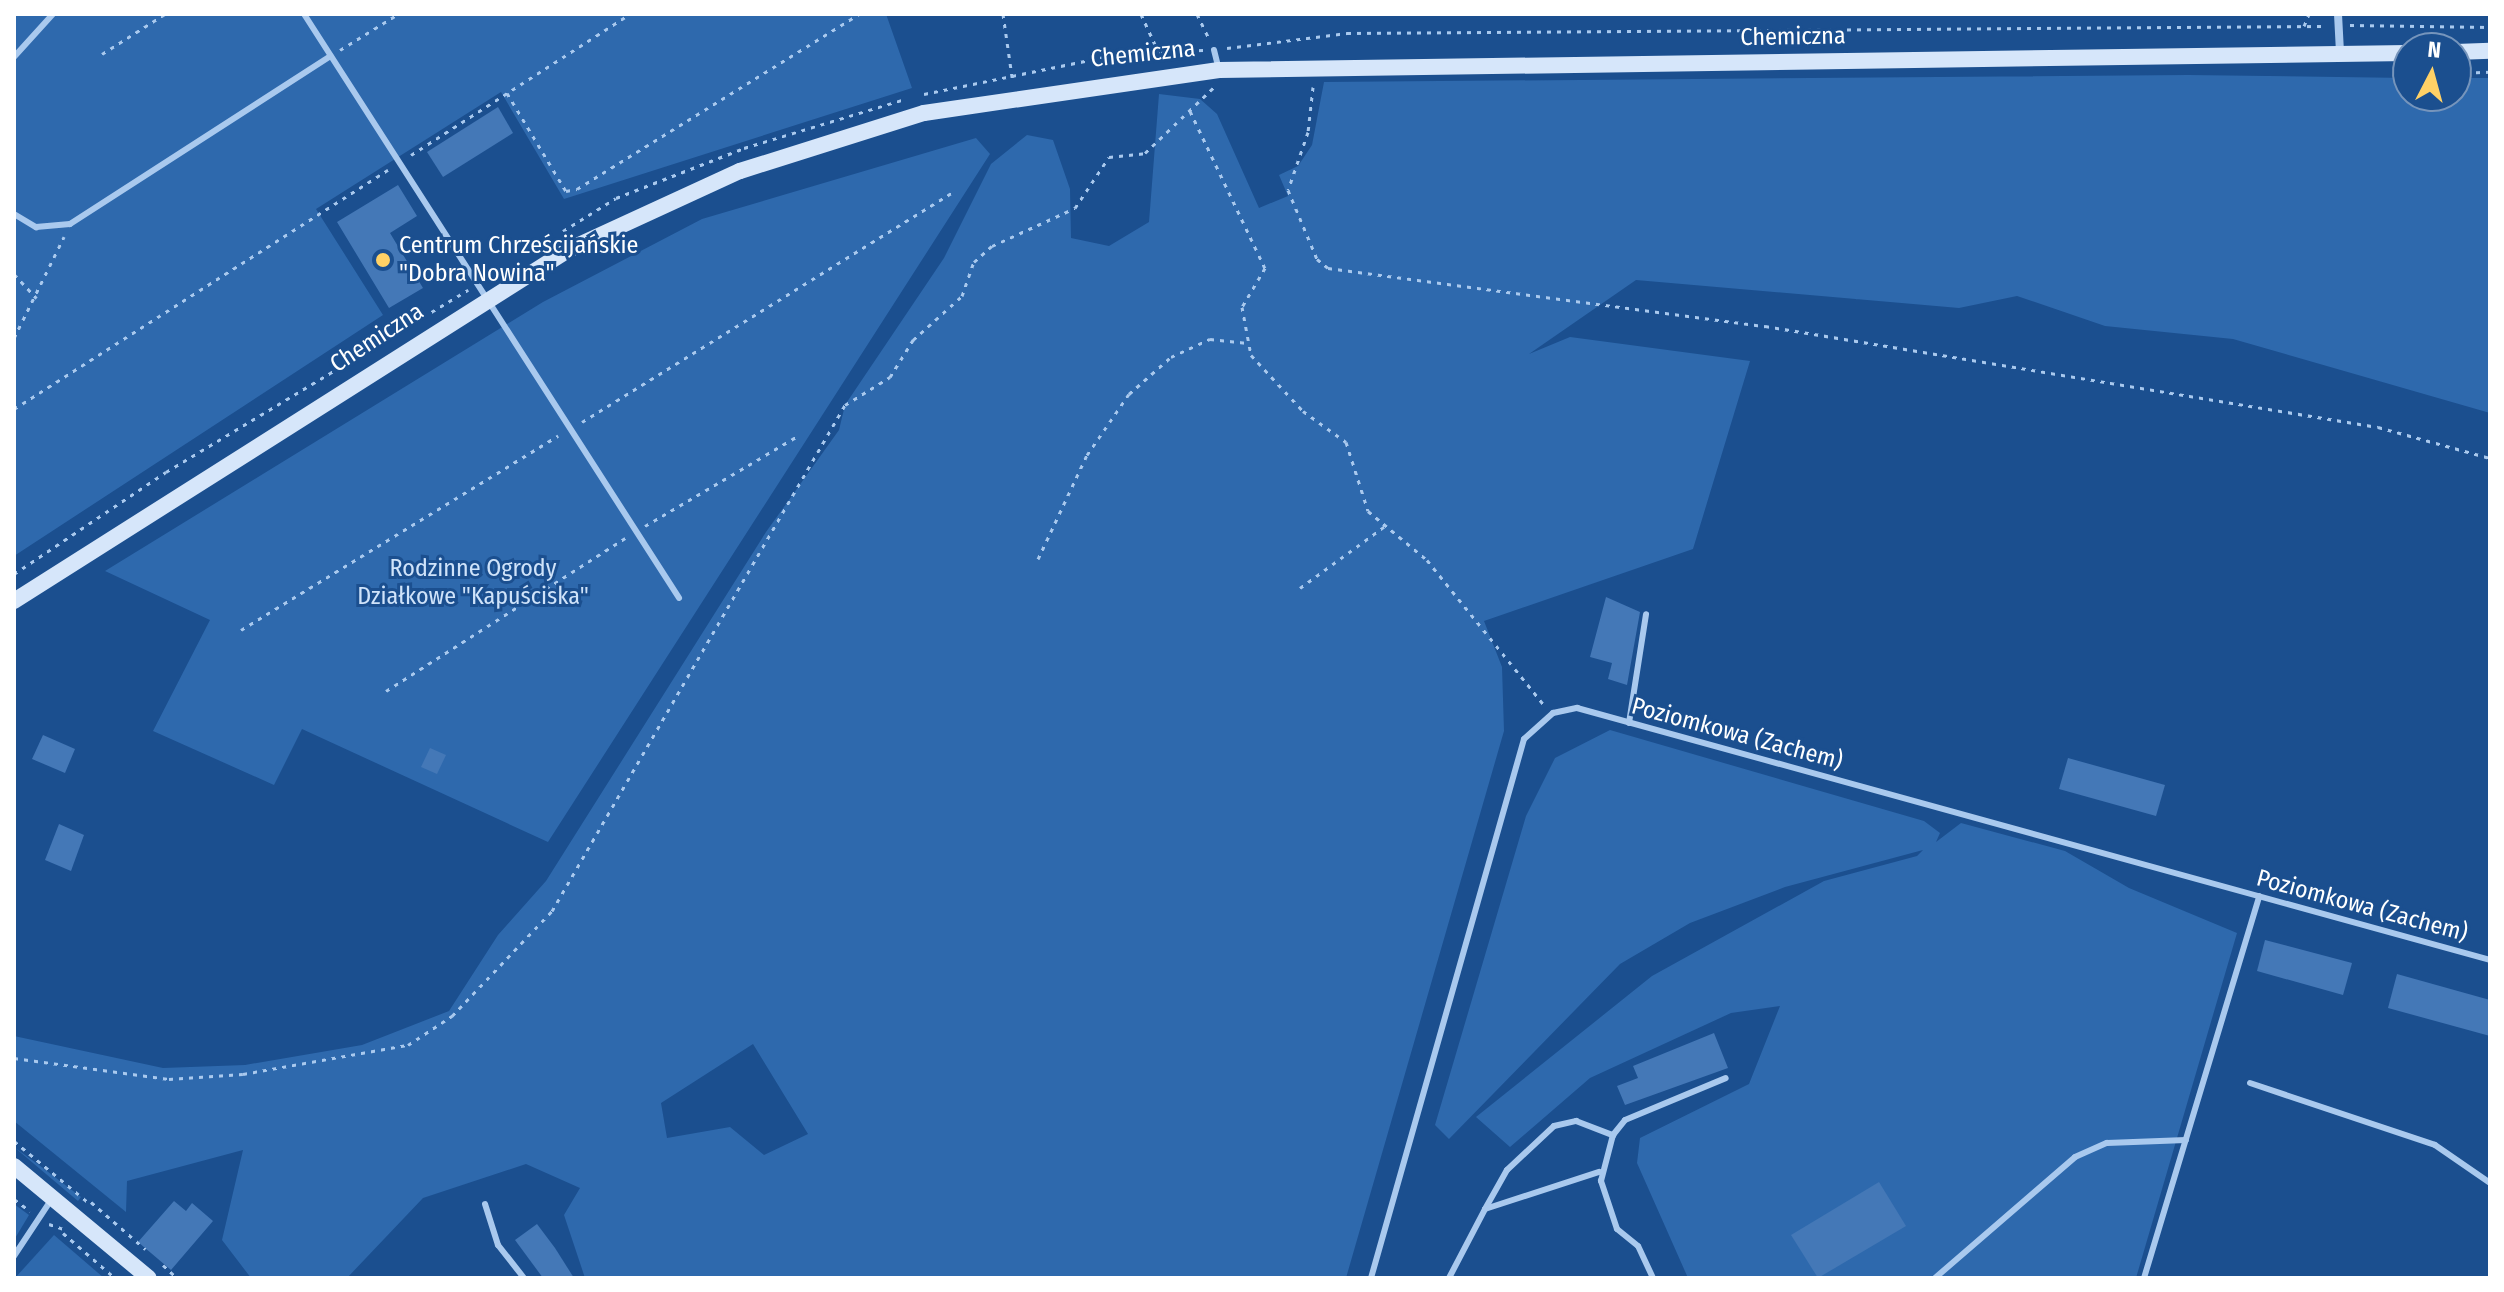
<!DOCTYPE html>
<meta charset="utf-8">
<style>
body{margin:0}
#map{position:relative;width:2504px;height:1292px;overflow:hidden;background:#1b4f8f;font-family:"Fira Sans Condensed",sans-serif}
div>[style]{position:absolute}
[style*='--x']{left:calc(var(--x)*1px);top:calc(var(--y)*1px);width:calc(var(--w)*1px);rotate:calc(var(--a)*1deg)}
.green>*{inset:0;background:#2e69ad}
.building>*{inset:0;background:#4478b7}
.path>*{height:3px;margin-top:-1.5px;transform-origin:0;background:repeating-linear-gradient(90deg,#a9c9ee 0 4px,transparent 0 10px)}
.lane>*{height:6px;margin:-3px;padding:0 3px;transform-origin:3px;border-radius:3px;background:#a9c9ee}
.street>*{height:8px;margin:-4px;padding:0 4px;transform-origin:4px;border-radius:4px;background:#a9c9ee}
.secondary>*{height:16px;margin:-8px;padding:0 8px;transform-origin:8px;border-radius:8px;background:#d6e6fa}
.dots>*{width:22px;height:22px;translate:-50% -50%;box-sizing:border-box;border:4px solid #1b4f8f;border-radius:50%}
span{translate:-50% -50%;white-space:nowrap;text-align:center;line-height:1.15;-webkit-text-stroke:6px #1b4f8f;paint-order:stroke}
.street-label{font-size:24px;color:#fff}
.poi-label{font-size:24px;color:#fff}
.left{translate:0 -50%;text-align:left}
.park-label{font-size:24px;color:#cfe3fa}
.frame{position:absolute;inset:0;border:16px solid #fff;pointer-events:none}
.north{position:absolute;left:2392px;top:32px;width:80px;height:80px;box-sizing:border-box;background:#1b4f8f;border:2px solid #7695bc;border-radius:50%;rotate:6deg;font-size:22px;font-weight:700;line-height:32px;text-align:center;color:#fff}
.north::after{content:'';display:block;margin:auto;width:28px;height:36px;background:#ffd166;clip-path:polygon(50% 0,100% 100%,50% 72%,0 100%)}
</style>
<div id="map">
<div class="green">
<div style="clip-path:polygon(14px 14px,886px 14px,912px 88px,564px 199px,501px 92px,316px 209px,383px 315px,14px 556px)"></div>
<div style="clip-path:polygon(evenodd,2188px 75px,2408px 78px,2408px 96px,2456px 96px,2456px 78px,2490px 78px,2490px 413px,2233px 339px,2105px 326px,2017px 296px,1959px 308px,1636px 280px,1529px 354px,1570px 337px,1750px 361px,1693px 549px,1484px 621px,1502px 667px,1504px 731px,1346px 1278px,585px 1278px,564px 1215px,580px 1188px,526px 1164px,423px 1198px,347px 1278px,251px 1278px,222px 1240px,243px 1150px,127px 1181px,126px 1212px,14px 1121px,14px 1036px,163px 1068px,245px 1065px,362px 1045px,449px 1011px,498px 935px,546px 881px,766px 532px,839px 430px,845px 405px,944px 258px,991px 164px,1027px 135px,1053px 140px,1070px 189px,1071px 238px,1109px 246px,1149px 222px,1159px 94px,1200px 99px,1217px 114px,1259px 208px,1288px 196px,1279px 175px,1298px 166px,1312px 145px,1324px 82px,2188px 75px,753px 1044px,808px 1134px,764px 1155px,730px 1127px,667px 1138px,661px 1103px,753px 1044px)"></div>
<div style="clip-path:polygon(976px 138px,990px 154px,548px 842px,302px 729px,274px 785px,153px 731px,210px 620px,105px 571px,543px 302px,702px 219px)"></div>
<div style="clip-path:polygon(1610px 730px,1924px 821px,1940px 833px,1936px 842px,1961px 823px,2065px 851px,2129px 888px,2237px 933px,2136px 1278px,1688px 1278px,1637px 1163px,1640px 1138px,1749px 1084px,1780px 1006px,1731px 1013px,1590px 1078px,1510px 1147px,1476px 1117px,1652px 976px,1824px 881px,1917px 856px,1923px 850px,1785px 887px,1690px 923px,1620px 964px,1449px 1139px,1435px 1125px,1526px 816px,1555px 758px)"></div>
<div style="clip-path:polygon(14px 1147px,39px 1165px,81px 1197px,78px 1201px)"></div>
<div style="clip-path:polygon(14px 1204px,29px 1215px,14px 1240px)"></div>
<div style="clip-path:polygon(54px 1235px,104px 1278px,15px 1278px)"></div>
</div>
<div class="building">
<div style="clip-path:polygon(498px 107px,513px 133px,443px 177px,427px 152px)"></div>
<div style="clip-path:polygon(398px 185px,417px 216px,390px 233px,423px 288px,389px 308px,337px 222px)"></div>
<div style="clip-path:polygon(1606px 597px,1640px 612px,1627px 685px,1608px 679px,1612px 663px,1590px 657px)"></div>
<div style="clip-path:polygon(43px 735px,75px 749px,65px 773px,32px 759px)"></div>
<div style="clip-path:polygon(430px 748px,446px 755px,437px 774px,421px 767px)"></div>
<div style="clip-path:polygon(2068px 758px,2165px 785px,2156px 816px,2059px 789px)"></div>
<div style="clip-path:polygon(59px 824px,84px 835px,71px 871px,45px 860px)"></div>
<div style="clip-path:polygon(2265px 940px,2352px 963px,2343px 995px,2257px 971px)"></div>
<div style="clip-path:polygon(2397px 974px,2490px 1000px,2490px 1036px,2388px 1008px)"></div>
<div style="clip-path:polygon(1714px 1033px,1728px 1068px,1625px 1105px,1617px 1086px,1638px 1078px,1633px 1066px)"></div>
<div style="clip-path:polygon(1879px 1182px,1906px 1226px,1818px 1278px,1791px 1235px)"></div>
<div style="clip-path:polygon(174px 1201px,186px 1211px,192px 1203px,213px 1221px,171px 1270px,138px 1242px)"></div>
<div style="clip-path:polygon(537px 1224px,555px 1248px,574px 1278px,543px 1278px,515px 1240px)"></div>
</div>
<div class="path">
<div style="--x:1003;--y:14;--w:70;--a:81.8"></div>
<div style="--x:1141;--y:14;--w:41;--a:65.3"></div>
<div style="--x:1197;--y:14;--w:28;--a:64"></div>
<div style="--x:2350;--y:25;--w:140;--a:0.8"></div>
<div style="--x:2304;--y:26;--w:13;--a:-67"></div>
<div style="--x:1227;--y:48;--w:121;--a:-7.1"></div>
<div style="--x:1347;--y:33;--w:979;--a:-0.41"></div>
<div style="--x:340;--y:50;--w:68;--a:-31.8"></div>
<div style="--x:102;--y:54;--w:75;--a:-32.4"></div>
<div style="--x:2456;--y:73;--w:34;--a:-2"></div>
<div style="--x:1313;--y:87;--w:45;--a:96.3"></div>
<div style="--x:1308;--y:132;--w:61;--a:109"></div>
<div style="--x:1288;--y:190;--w:75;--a:67.2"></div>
<div style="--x:1317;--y:259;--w:14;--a:39"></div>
<div style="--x:1328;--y:268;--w:441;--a:7.6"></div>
<div style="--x:1765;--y:326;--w:621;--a:9.36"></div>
<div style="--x:2378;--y:427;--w:116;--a:15.5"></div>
<div style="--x:507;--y:93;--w:114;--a:59"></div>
<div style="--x:566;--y:191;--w:11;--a:-10"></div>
<div style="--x:577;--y:189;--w:332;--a:-31.8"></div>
<div style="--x:924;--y:94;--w:209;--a:-11.6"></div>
<div style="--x:1129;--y:52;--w:75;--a:-1.5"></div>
<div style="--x:1190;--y:111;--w:174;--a:64.5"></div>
<div style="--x:1265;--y:268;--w:45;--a:120.5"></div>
<div style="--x:1242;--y:307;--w:49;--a:79.4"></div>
<div style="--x:1251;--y:355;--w:76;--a:47.1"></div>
<div style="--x:1303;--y:411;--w:53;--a:35.8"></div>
<div style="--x:1346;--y:442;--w:72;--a:72.3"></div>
<div style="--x:1368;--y:511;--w:77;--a:39.7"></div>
<div style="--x:1427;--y:560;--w:185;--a:51.1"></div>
<div style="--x:411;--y:155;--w:260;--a:-32.8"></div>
<div style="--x:563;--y:231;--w:62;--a:-31.9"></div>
<div style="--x:616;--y:198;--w:137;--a:-21.3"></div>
<div style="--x:744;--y:148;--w:168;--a:-16.9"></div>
<div style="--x:14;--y:274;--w:33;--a:47"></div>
<div style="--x:14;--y:338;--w:113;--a:-63.7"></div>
<div style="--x:14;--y:409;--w:444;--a:-32.6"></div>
<div style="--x:582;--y:422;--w:439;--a:-31.8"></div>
<div style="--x:645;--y:526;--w:178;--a:-30.5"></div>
<div style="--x:1038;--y:559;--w:115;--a:-64.8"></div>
<div style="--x:1087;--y:455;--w:74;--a:-55.5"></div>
<div style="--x:1129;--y:394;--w:56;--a:-41.4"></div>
<div style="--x:1171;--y:357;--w:43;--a:-24.8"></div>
<div style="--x:1210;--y:339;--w:38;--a:6"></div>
<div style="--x:14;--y:574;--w:183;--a:-33.9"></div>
<div style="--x:166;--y:472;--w:353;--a:-31.1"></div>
<div style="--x:1300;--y:588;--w:105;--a:-36.1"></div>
<div style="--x:241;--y:630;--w:372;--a:-31.5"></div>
<div style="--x:386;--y:691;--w:284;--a:-32.6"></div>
<div style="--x:14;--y:1058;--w:156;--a:7.7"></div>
<div style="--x:169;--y:1079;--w:74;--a:-3.9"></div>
<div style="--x:243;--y:1074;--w:168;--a:-10"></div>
<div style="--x:408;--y:1045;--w:53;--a:-33.4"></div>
<div style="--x:452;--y:1016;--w:145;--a:-46.4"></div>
<div style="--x:552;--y:911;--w:585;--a:-59.93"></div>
<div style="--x:845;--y:405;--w:53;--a:-31.9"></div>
<div style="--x:890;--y:377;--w:44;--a:-58.1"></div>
<div style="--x:913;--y:340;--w:66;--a:-41.9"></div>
<div style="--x:962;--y:296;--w:36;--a:-71"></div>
<div style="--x:974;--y:262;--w:24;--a:-42"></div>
<div style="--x:992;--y:246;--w:91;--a:-24.6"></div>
<div style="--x:1075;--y:208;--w:61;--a:-56.3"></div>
<div style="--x:1109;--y:157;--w:36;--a:-6"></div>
<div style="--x:1145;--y:153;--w:95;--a:-43.7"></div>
<div style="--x:14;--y:1141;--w:97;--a:39.6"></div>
<div style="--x:14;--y:1199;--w:20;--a:37"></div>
<div style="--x:91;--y:1202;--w:72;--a:41"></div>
<div style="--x:49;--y:1224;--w:18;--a:19"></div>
<div style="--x:63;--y:1233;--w:69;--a:40.9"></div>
<div style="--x:163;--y:1265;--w:19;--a:43"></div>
</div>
<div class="lane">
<div style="--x:304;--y:14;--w:694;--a:57.29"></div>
<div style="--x:1214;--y:50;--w:21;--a:76"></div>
<div style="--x:14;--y:57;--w:58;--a:-47.8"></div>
<div style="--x:14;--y:214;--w:26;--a:31"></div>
<div style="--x:36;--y:227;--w:34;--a:-5"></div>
<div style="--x:70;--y:224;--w:310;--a:-32.8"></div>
<div style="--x:1629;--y:723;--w:110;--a:-81.1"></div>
<div style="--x:2250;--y:1083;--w:195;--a:18.5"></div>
<div style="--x:2435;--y:1145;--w:67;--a:34.6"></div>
<div style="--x:485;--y:1204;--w:43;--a:72.4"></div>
<div style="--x:498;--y:1245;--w:42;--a:51.8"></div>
<div style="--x:1485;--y:1209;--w:45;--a:-60.6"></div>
<div style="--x:1507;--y:1170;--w:64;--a:-43.1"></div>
<div style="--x:1554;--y:1126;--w:23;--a:-13"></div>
<div style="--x:1576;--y:1121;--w:40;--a:21"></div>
<div style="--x:14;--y:1256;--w:67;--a:-56.5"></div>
<div style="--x:1371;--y:1278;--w:560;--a:-74.15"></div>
<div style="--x:1524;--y:739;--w:39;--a:-42"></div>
<div style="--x:1553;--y:713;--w:25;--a:-12"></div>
<div style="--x:1577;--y:708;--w:947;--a:15.43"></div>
<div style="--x:1449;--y:1278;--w:78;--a:-62.4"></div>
<div style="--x:1485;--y:1209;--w:120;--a:-18"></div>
<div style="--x:1653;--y:1278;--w:35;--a:-115"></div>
<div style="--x:1638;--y:1246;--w:27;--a:-141"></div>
<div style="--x:1617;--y:1229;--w:51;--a:-108.4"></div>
<div style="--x:1601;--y:1181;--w:48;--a:-75.4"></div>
<div style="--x:1613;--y:1135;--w:19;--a:-51"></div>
<div style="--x:1625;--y:1120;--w:109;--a:-22.6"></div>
<div style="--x:1935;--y:1278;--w:185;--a:-40.8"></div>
<div style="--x:2075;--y:1157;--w:35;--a:-24"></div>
<div style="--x:2107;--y:1143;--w:79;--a:-2.2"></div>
<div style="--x:2144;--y:1278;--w:399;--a:-73.2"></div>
</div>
<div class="street">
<div style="--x:2338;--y:14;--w:38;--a:87"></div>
</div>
<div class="secondary">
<div style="--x:2456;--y:52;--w:34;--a:-2"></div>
<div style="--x:14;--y:601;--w:656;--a:-32.36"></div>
<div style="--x:568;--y:250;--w:189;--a:-24.7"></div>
<div style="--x:740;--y:171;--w:193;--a:-17.5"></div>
<div style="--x:924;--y:113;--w:298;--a:-8.3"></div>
<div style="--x:1219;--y:70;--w:1189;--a:-0.82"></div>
<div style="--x:14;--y:1166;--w:175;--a:39.7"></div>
</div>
<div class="dots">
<div style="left:383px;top:260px;background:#ffd166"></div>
</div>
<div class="street-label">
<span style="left:1793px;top:37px;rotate:-1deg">Chemiczna</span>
<span style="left:1143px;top:54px;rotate:-6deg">Chemiczna</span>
<span style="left:377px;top:338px;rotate:-33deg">Chemiczna</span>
<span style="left:1737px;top:734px;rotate:15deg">Poziomkowa (Zachem)</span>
<span style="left:2362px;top:906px;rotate:15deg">Poziomkowa (Zachem)</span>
</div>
<div class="poi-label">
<span class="left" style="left:399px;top:260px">Centrum Chrześcijańskie<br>"Dobra Nowina"</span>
</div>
<div class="park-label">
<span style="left:473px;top:583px">Rodzinne Ogrody<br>Działkowe "Kapuściska"</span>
</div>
<div class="frame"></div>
<div class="north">N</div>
</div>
